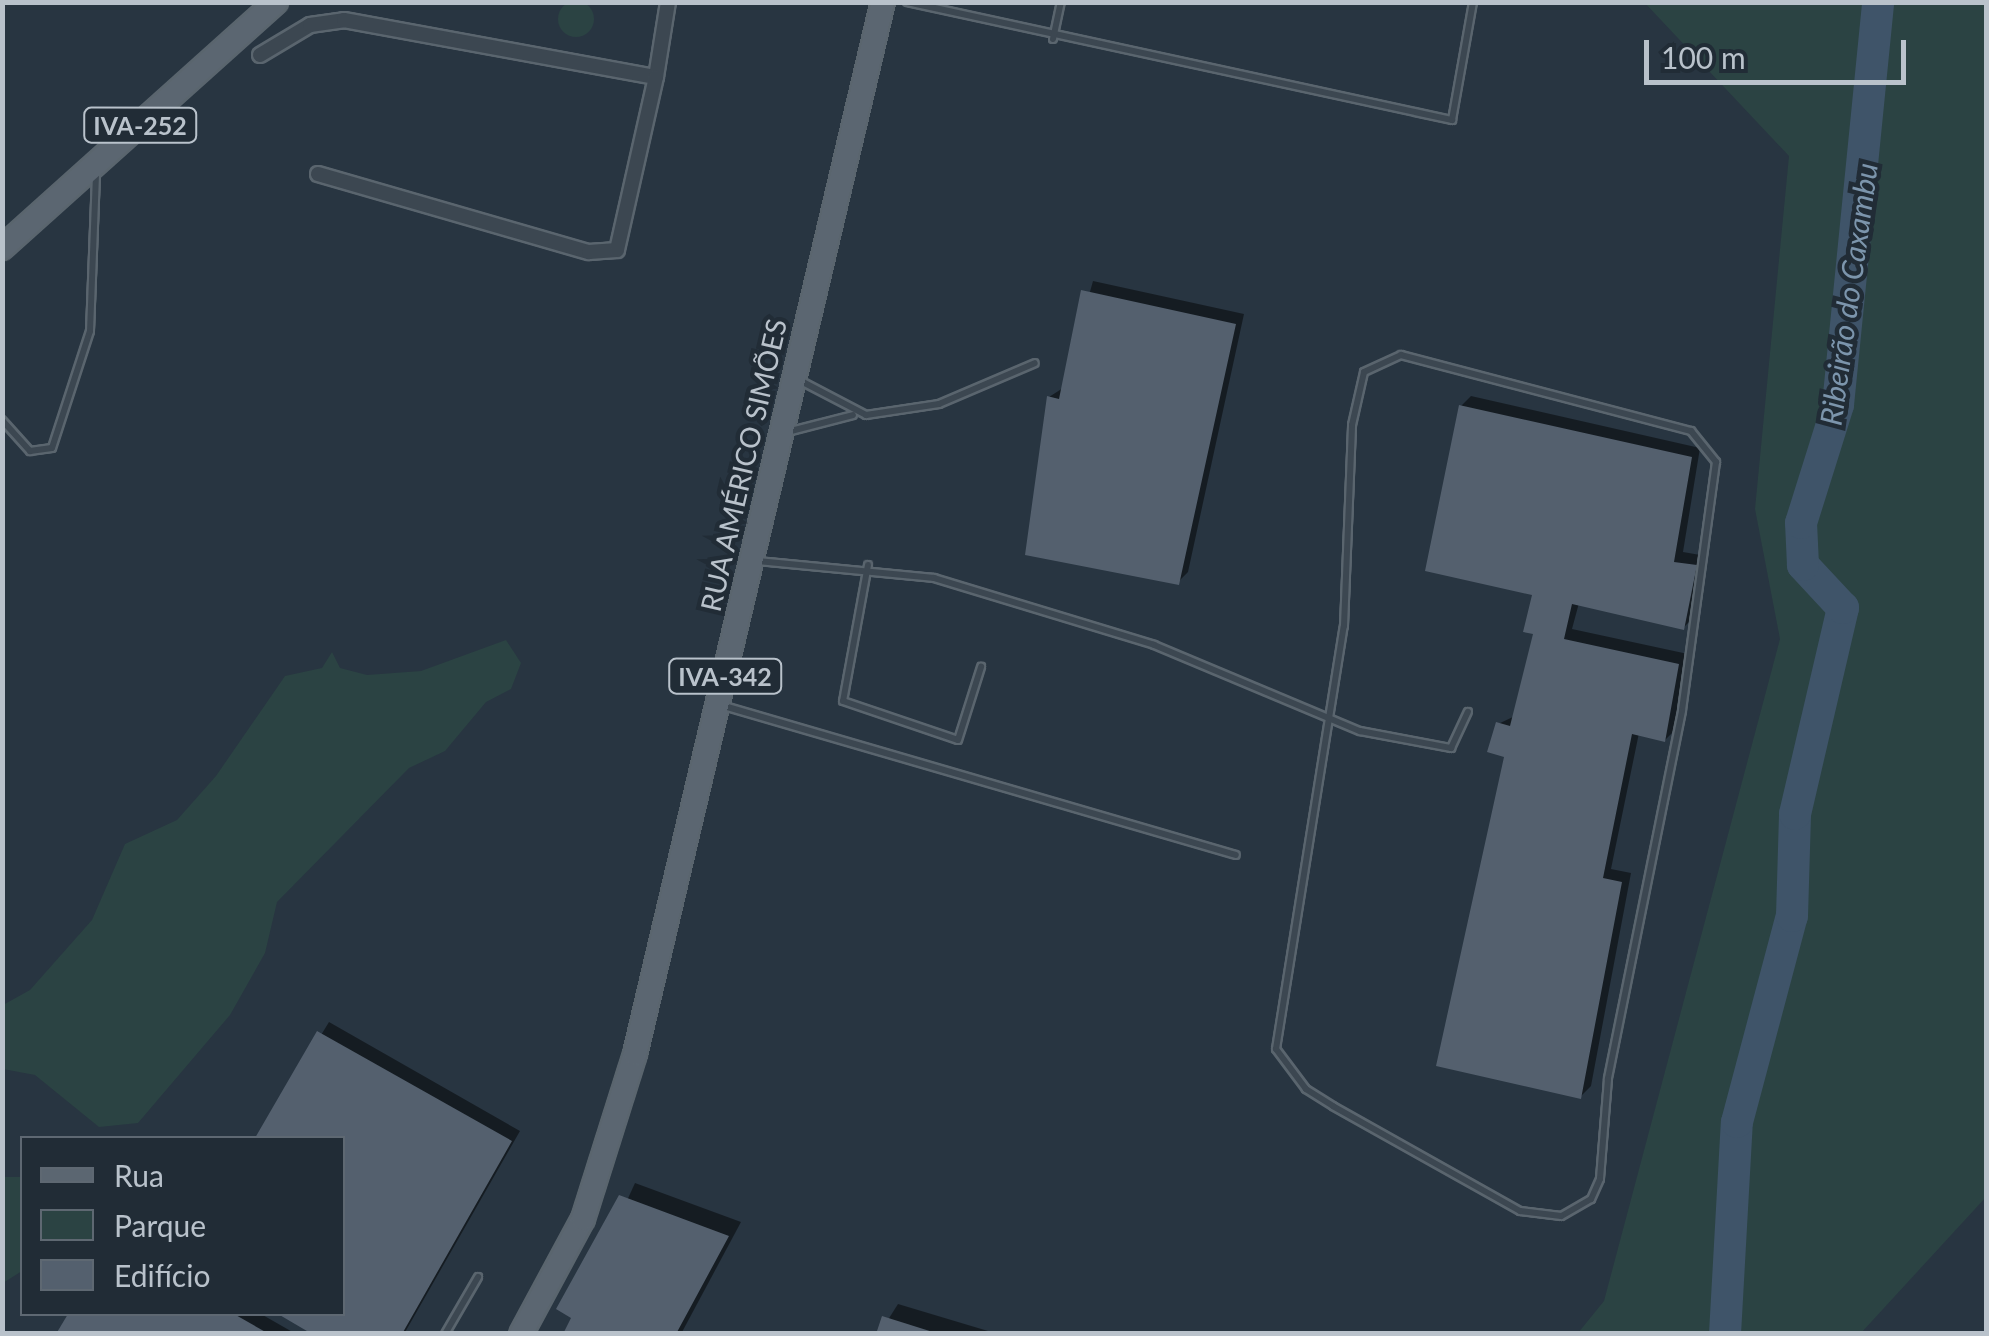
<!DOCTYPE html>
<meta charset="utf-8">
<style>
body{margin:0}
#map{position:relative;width:1989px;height:1336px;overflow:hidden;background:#283541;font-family:Lato,sans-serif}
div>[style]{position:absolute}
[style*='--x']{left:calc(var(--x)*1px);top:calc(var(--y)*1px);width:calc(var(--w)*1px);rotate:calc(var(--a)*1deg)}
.green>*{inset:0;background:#2b4343}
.round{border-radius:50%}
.shadow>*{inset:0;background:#0007}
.river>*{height:32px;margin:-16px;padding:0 16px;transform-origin:16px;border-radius:16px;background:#3f5469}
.building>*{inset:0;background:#54606e}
.roads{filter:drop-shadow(2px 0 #5a656e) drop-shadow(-2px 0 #5a656e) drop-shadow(0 2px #5a656e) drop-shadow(0 -2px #5a656e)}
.service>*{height:6px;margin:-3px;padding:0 3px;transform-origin:3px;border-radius:3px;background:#3c4751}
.minor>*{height:14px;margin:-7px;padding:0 7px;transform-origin:7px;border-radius:7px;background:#3c4751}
.primary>*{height:22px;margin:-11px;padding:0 11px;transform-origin:11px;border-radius:11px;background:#5b6671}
span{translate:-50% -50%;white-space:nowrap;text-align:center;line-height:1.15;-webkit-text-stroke:9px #212c36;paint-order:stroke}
.shield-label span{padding:2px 8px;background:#212c36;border:2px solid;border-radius:8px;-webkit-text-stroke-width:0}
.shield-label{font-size:25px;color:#b9c2cb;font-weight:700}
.street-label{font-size:28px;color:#b9c2cb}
.water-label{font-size:30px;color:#7c95ac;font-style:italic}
.frame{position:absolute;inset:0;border:5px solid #b9c2cb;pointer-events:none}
.legend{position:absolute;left:20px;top:1136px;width:325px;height:180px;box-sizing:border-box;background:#212c36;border:2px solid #5e6872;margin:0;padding:12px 18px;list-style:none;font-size:30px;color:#b9c2cb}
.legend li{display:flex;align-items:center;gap:20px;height:50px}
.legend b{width:50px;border:2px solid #5e6872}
.scale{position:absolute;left:1644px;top:40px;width:262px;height:45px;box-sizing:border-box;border:5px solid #b9c2cb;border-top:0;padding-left:12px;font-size:30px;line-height:35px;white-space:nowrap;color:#b9c2cb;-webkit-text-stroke:8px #212c36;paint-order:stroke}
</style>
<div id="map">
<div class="green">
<div class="round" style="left:558px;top:1px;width:36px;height:36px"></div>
<div style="clip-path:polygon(1644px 2px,1986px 3px,1986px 1197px,1861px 1333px,1578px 1333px,1604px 1301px,1780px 639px,1755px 509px,1789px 156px)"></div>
<div style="clip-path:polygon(506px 640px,521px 663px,511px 689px,486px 702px,445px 751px,409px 768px,277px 902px,265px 953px,230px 1015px,138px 1123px,99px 1127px,35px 1075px,3px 1069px,3px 1005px,30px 990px,92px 920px,125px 844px,177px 820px,216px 776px,285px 676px,322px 668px,332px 652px,340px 668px,367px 675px,421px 671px)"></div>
<div style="clip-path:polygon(3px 1177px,22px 1177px,22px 1271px,3px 1283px)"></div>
</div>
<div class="shadow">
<div style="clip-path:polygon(1093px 281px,1244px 314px,1188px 572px,1178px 582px,1049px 397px,1063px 388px)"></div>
<div style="clip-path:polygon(1471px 396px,1700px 448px,1683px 552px,1706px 556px,1694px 617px,1684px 627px,1579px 603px,1572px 629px,1688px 654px,1675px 730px,1665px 740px,1639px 733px,1611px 869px,1631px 873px,1591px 1086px,1581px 1096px,1498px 724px,1515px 716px,1536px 632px,1535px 593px,1461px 406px)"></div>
<div style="clip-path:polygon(329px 1022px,520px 1131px,404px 1334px,317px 1334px,283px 1314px,342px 1314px,342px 1138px,258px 1138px)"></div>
<div style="clip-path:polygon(635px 1183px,741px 1222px,681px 1334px,566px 1334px)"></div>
<div style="clip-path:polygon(898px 1304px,998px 1334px,879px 1334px)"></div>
<div style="clip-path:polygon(70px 1314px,261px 1314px,296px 1334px,59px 1334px)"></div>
</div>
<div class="river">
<div style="--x:1725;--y:1334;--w:212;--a:-86.8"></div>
<div style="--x:1737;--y:1122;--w:213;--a:-75.1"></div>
<div style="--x:1792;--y:916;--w:102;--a:-88.3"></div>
<div style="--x:1795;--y:814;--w:212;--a:-76.9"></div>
<div style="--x:1843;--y:608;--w:59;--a:-132.9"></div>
<div style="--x:1803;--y:565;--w:42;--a:-92.7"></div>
<div style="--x:1801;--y:523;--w:124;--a:-72.6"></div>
<div style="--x:1838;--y:405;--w:405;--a:-84.3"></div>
</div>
<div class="building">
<div style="clip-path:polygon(1081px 290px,1236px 324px,1179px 585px,1025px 555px,1047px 396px,1059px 399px)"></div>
<div style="clip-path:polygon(1459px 405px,1692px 457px,1674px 562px,1697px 565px,1684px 630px,1572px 604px,1564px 639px,1679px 664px,1665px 742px,1632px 734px,1603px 878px,1622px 882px,1581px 1099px,1436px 1066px,1504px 757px,1487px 752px,1496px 722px,1510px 726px,1533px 634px,1523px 632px,1532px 595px,1425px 571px)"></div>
<div style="clip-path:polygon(317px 1031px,512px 1141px,402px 1334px,312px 1334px,278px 1314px,342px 1314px,342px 1138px,255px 1138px)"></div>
<div style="clip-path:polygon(619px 1195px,729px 1236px,676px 1334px,563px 1334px,571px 1318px,556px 1309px)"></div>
<div style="clip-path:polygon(68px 1314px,234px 1314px,269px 1334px,56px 1334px)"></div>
<div style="clip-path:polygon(882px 1316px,936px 1333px,936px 1334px,876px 1334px)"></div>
</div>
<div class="roads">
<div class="service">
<div style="--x:907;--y:2;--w:558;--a:12.22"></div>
<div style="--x:1452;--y:120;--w:120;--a:-79.9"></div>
<div style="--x:1053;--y:39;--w:38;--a:-78"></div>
<div style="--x:1401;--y:355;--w:300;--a:14.7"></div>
<div style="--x:1691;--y:431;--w:40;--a:51"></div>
<div style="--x:1716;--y:462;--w:251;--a:97.8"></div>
<div style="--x:1682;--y:711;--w:375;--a:101.4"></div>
<div style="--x:1608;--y:1079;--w:100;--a:94.6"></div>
<div style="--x:1600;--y:1179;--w:22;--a:114"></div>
<div style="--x:1591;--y:1199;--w:34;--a:150"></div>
<div style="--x:1561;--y:1216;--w:41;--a:-173"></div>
<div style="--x:1520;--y:1211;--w:214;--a:-150.7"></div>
<div style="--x:1333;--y:1106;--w:32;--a:-148"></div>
<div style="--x:1306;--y:1089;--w:50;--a:-126.9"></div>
<div style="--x:1276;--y:1049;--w:428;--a:-80.9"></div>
<div style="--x:1344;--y:626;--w:201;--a:-87.7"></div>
<div style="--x:1352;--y:425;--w:54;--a:-77.2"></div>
<div style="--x:1364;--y:372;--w:41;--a:-24.7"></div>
<div style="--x:799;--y:380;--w:76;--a:27.6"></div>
<div style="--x:866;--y:415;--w:74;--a:-8.6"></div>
<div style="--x:939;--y:404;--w:104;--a:-23.1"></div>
<div style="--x:2;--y:420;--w:42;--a:47.9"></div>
<div style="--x:30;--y:451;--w:22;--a:-8"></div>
<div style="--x:52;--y:448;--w:123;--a:-72"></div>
<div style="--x:90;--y:331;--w:159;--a:-87.8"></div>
<div style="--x:787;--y:432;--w:68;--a:-14.4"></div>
<div style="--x:758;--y:561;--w:177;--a:5.5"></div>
<div style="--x:934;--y:578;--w:230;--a:16.9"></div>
<div style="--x:1154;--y:645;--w:223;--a:22.7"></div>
<div style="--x:1360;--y:731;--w:93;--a:10.6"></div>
<div style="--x:1451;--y:748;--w:40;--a:-65"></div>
<div style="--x:868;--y:565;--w:138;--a:100.4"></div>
<div style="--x:843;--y:701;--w:121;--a:18.7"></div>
<div style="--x:958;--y:740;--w:77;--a:-72.5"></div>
<div style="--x:724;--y:706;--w:533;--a:16.23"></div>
<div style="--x:445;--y:1334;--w:66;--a:-59.9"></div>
</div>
<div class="minor">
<div style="--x:260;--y:55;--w:58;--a:-31"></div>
<div style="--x:310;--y:25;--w:34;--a:-8"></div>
<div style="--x:344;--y:20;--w:317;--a:10.4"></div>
<div style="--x:656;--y:77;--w:76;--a:-80.9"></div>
<div style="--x:318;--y:174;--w:282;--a:16.1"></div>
<div style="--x:589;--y:252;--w:28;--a:-4"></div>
<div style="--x:617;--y:250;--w:177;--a:-77.3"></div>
</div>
<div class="primary">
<div style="--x:2;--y:248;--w:368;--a:-41.9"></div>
<div style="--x:521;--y:1334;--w:131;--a:-61.7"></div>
<div style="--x:583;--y:1219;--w:173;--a:-72.5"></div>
<div style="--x:635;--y:1054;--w:1081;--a:-76.74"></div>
</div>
</div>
<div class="shield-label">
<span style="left:140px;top:125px">IVA-252</span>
<span style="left:725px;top:676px">IVA-342</span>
</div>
<div class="street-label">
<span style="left:743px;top:465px;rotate:-77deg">RUA AMÉRICO SIMÕES</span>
</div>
<div class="water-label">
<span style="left:1848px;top:294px;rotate:-82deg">Ribeirão do Caxambu</span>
</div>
<div class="frame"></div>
<ul class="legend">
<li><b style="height:12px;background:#5b6671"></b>Rua</li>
<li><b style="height:28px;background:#2b4343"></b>Parque</li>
<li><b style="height:28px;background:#54606e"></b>Edifício</li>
</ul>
<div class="scale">100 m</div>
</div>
